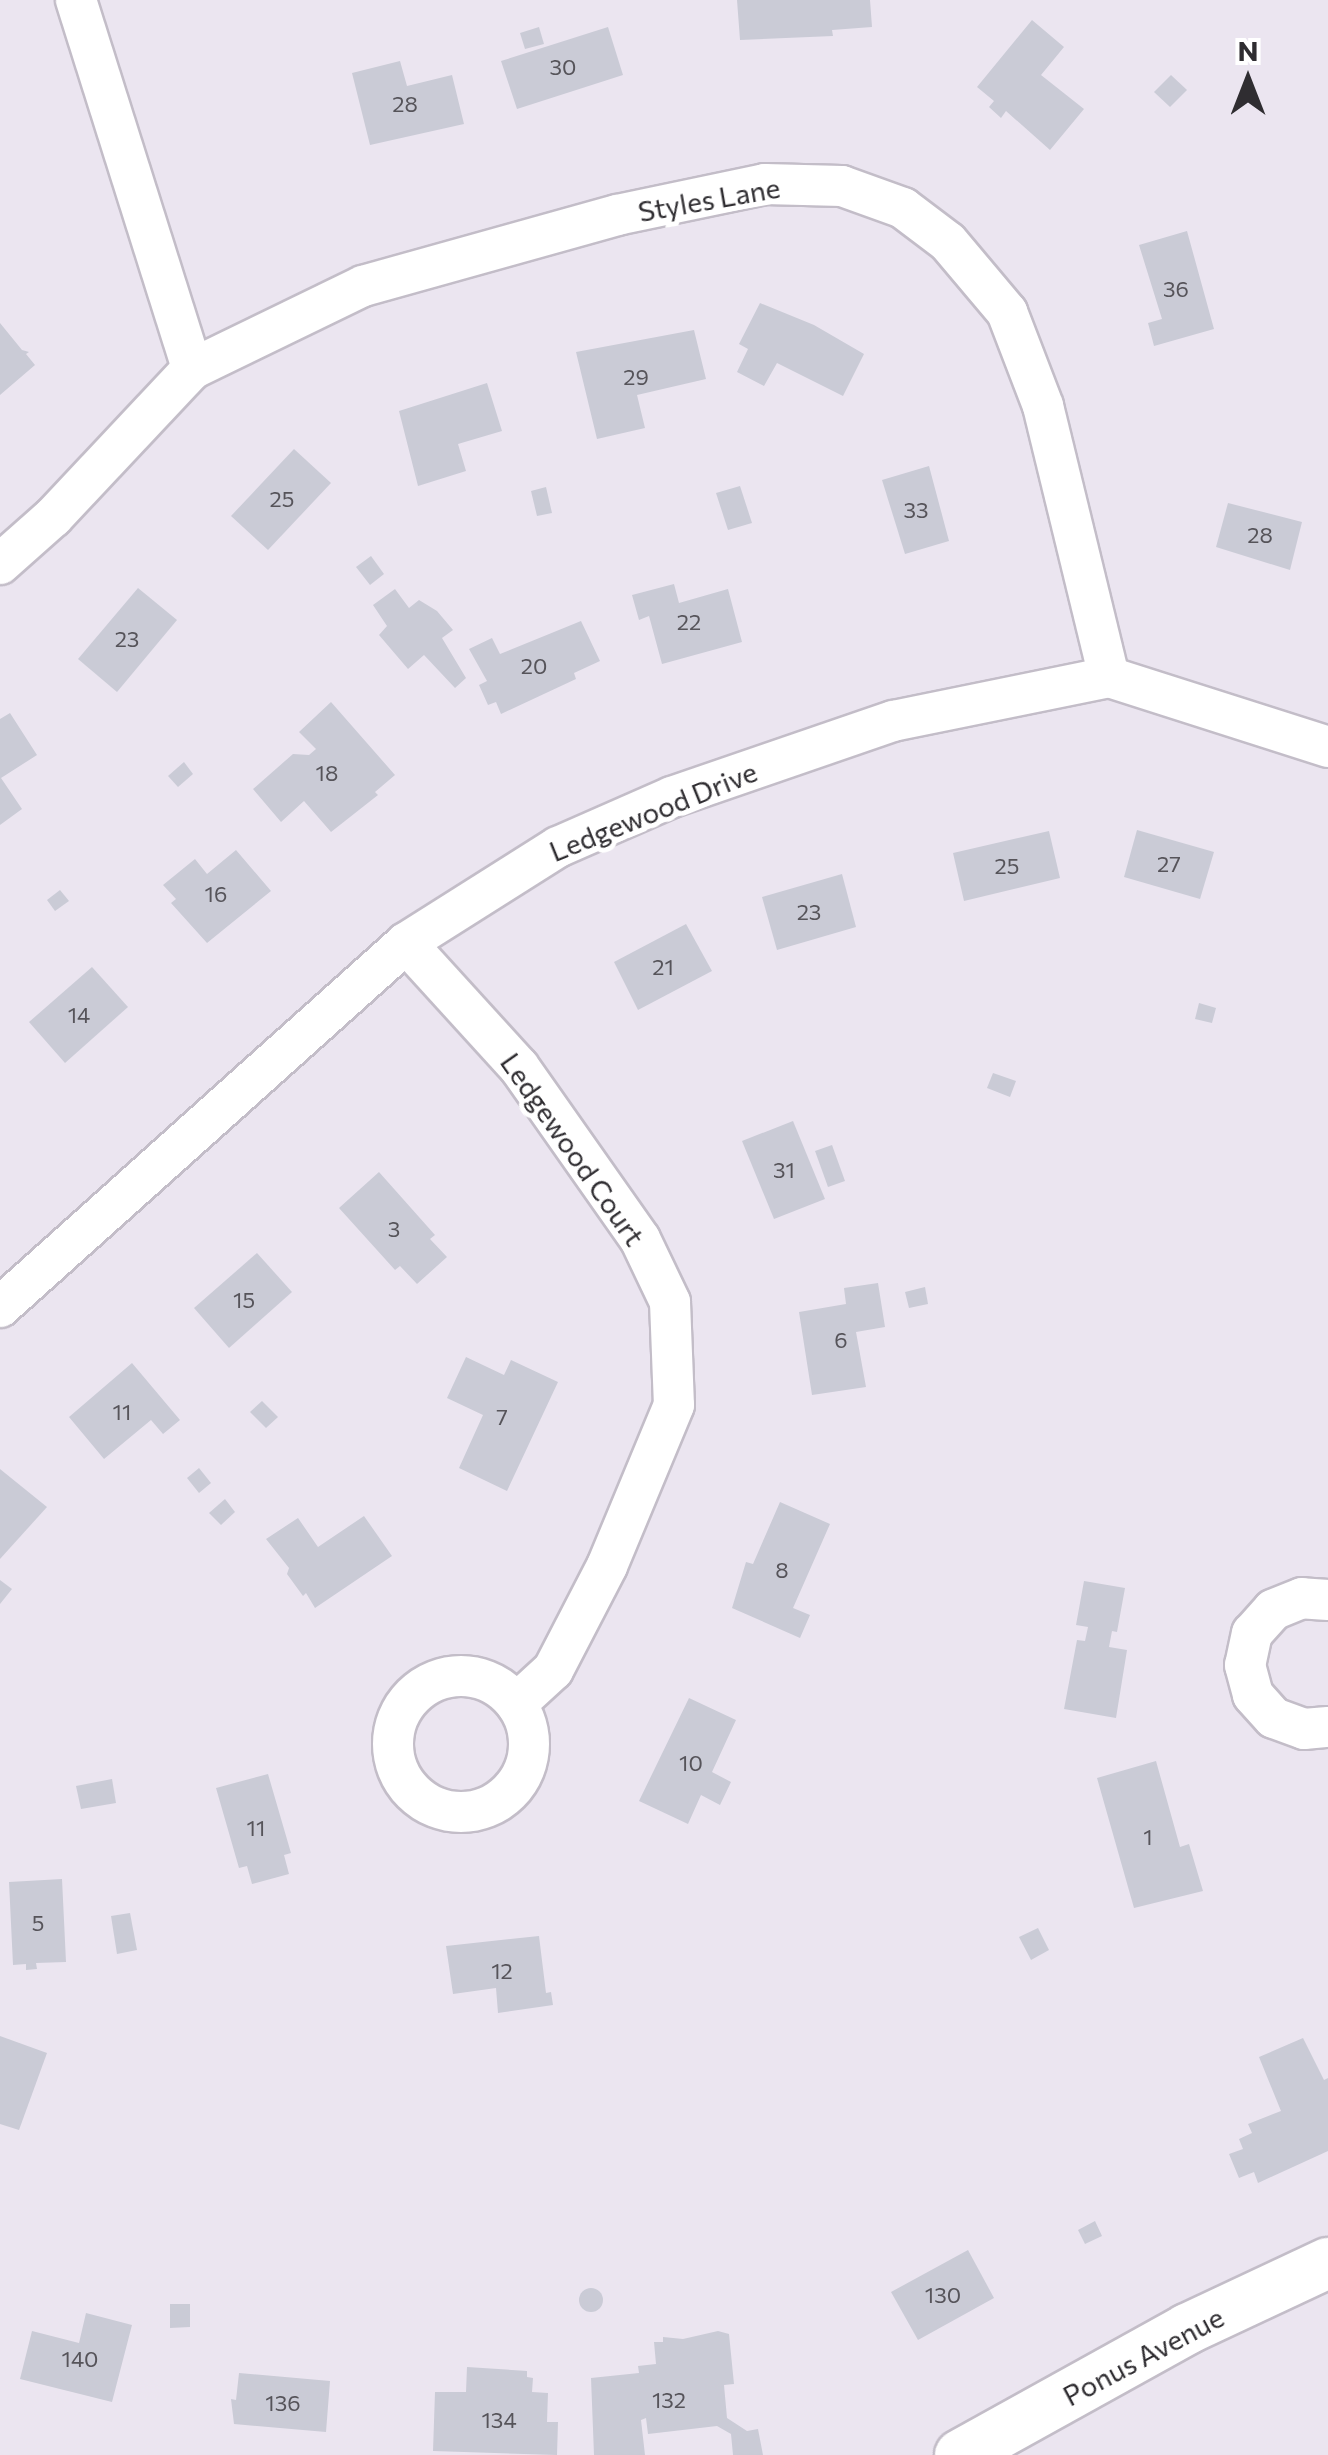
<!DOCTYPE html>
<style>
body{margin:0}
#map{position:relative;width:1328px;height:2455px;overflow:hidden;background:#ebe5f0;font-family:Commissioner,sans-serif}
div>[style]{position:absolute}
[style*='--x']{left:calc(var(--x)*1px);top:calc(var(--y)*1px);width:calc(var(--w)*1px);rotate:calc(var(--a)*1deg)}
.building>*{inset:0;background:#cacbd6}
.round{border-radius:50%}
.roads{filter:drop-shadow(2px 0 #c3bdc8) drop-shadow(-2px 0 #c3bdc8) drop-shadow(0 2px #c3bdc8) drop-shadow(0 -2px #c3bdc8)}
.minor>*{height:40px;margin:-20px;padding:0 20px;transform-origin:20px;border-radius:20px;background:#fff}
.minor>.ring{margin:-20px;padding:0;box-sizing:content-box;background:none;border:40px solid #fff;border-radius:50%}
.tertiary>*{height:50px;margin:-25px;padding:0 25px;transform-origin:25px;border-radius:25px;background:#fff}
span{translate:-50% -50%;white-space:nowrap;text-align:center;line-height:1.15;-webkit-text-stroke:10px #fff;paint-order:stroke}
.number-label{font-size:22px;color:#56545a}
.number-label span{-webkit-text-stroke-width:0}
.street-label{font-size:28px;color:#2f2d31}
.north{position:absolute;left:1198px;top:30px;width:100px;height:100px;-webkit-text-stroke:8px #fff;paint-order:stroke;rotate:0deg;font-size:28px;font-weight:700;line-height:40px;text-align:center;color:#2f2d31}
.north::after{content:'';display:block;margin:auto;width:35px;height:45px;background:#2f2d31;clip-path:polygon(50% 0,100% 100%,50% 72%,0 100%)}
</style>
<div id="map">
<div class="building">
<div style="clip-path:polygon(737px 0,870px 0,872px 27px,832px 30px,833px 36px,740px 40px)"></div>
<div style="clip-path:polygon(1032px 20px,1064px 47px,1041px 75px,1084px 109px,1050px 150px,1006px 111px,1001px 118px,989px 107px,994px 101px,977px 87px)"></div>
<div style="clip-path:polygon(539px 27px,544px 44px,525px 49px,520px 33px)"></div>
<div style="clip-path:polygon(608px 27px,623px 75px,517px 109px,501px 61px)"></div>
<div style="clip-path:polygon(400px 61px,407px 86px,452px 75px,464px 124px,370px 145px,352px 73px)"></div>
<div style="clip-path:polygon(1171px 75px,1187px 90px,1170px 107px,1154px 92px)"></div>
<div style="clip-path:polygon(1187px 231px,1214px 329px,1154px 346px,1148px 323px,1162px 319px,1139px 245px)"></div>
<div style="clip-path:polygon(760px 303px,814px 325px,864px 354px,843px 396px,777px 363px,764px 386px,737px 372px,748px 349px,739px 344px)"></div>
<div style="clip-path:polygon(0 323px,22px 350px,29px 352px,26px 354px,35px 365px,0 395px)"></div>
<div style="clip-path:polygon(694px 330px,706px 379px,637px 395px,645px 428px,597px 439px,576px 352px)"></div>
<div style="clip-path:polygon(487px 383px,502px 431px,458px 444px,466px 471px,418px 486px,399px 411px)"></div>
<div style="clip-path:polygon(294px 449px,331px 483px,268px 550px,231px 516px)"></div>
<div style="clip-path:polygon(929px 466px,949px 541px,905px 554px,882px 480px)"></div>
<div style="clip-path:polygon(740px 486px,752px 523px,728px 530px,716px 493px)"></div>
<div style="clip-path:polygon(546px 487px,552px 513px,537px 516px,531px 491px)"></div>
<div style="clip-path:polygon(1228px 503px,1302px 522px,1290px 570px,1216px 547px)"></div>
<div style="clip-path:polygon(371px 556px,384px 574px,370px 585px,356px 567px)"></div>
<div style="clip-path:polygon(674px 584px,679px 603px,728px 589px,742px 642px,662px 664px,649px 616px,639px 620px,632px 595px)"></div>
<div style="clip-path:polygon(138px 588px,177px 620px,117px 692px,78px 659px)"></div>
<div style="clip-path:polygon(395px 589px,409px 608px,419px 600px,437px 611px,453px 630px,442px 638px,466px 678px,455px 688px,424px 655px,408px 669px,379px 635px,387px 626px,373px 605px)"></div>
<div style="clip-path:polygon(581px 621px,600px 661px,574px 673px,576px 679px,501px 714px,496px 702px,488px 705px,479px 685px,487px 681px,469px 649px,492px 638px,500px 654px)"></div>
<div style="clip-path:polygon(331px 702px,395px 775px,375px 792px,378px 795px,331px 832px,304px 801px,281px 822px,253px 789px,293px 754px,309px 755px,316px 749px,299px 732px)"></div>
<div style="clip-path:polygon(10px 713px,37px 755px,1px 778px,22px 809px,0 825px,0 719px)"></div>
<div style="clip-path:polygon(184px 762px,193px 774px,178px 787px,168px 776px)"></div>
<div style="clip-path:polygon(1137px 830px,1214px 852px,1200px 899px,1124px 877px)"></div>
<div style="clip-path:polygon(1049px 831px,1060px 878px,964px 901px,953px 853px)"></div>
<div style="clip-path:polygon(236px 850px,271px 891px,207px 943px,171px 903px,176px 899px,163px 885px,195px 859px,207px 874px)"></div>
<div style="clip-path:polygon(842px 874px,856px 927px,777px 950px,762px 897px)"></div>
<div style="clip-path:polygon(60px 890px,69px 901px,55px 911px,47px 900px)"></div>
<div style="clip-path:polygon(686px 924px,712px 971px,638px 1010px,614px 962px)"></div>
<div style="clip-path:polygon(92px 967px,128px 1007px,65px 1063px,29px 1022px)"></div>
<div style="clip-path:polygon(1199px 1003px,1216px 1008px,1212px 1023px,1195px 1019px)"></div>
<div style="clip-path:polygon(993px 1073px,1016px 1081px,1010px 1097px,987px 1088px)"></div>
<div style="clip-path:polygon(793px 1121px,825px 1199px,774px 1219px,742px 1141px)"></div>
<div style="clip-path:polygon(832px 1145px,845px 1181px,828px 1187px,815px 1151px)"></div>
<div style="clip-path:polygon(379px 1172px,435px 1235px,430px 1239px,447px 1257px,417px 1284px,400px 1266px,395px 1270px,339px 1208px)"></div>
<div style="clip-path:polygon(257px 1253px,292px 1292px,229px 1348px,194px 1308px)"></div>
<div style="clip-path:polygon(878px 1283px,885px 1327px,856px 1332px,866px 1387px,812px 1395px,799px 1312px,846px 1304px,844px 1288px)"></div>
<div style="clip-path:polygon(925px 1287px,928px 1304px,909px 1308px,905px 1292px)"></div>
<div style="clip-path:polygon(466px 1357px,504px 1375px,511px 1360px,558px 1382px,507px 1491px,459px 1468px,483px 1415px,447px 1398px)"></div>
<div style="clip-path:polygon(132px 1363px,180px 1420px,163px 1434px,151px 1420px,104px 1459px,69px 1417px)"></div>
<div style="clip-path:polygon(262px 1401px,278px 1417px,266px 1428px,250px 1412px)"></div>
<div style="clip-path:polygon(199px 1468px,211px 1483px,199px 1493px,187px 1478px)"></div>
<div style="clip-path:polygon(0 1469px,47px 1507px,0 1559px)"></div>
<div style="clip-path:polygon(225px 1499px,235px 1512px,221px 1525px,209px 1513px)"></div>
<div style="clip-path:polygon(780px 1502px,830px 1524px,793px 1608px,810px 1615px,800px 1638px,732px 1608px,746px 1562px,753px 1564px)"></div>
<div style="clip-path:polygon(364px 1516px,392px 1556px,315px 1608px,306px 1593px,303px 1596px,287px 1574px,289px 1568px,266px 1539px,298px 1518px,318px 1547px)"></div>
<div style="clip-path:polygon(0 1580px,12px 1589px,0 1604px)"></div>
<div style="clip-path:polygon(1084px 1581px,1125px 1588px,1117px 1632px,1112px 1631px,1109px 1647px,1127px 1650px,1116px 1718px,1064px 1709px,1077px 1640px,1085px 1641px,1088px 1627px,1076px 1625px)"></div>
<div style="clip-path:polygon(689px 1698px,736px 1720px,712px 1772px,731px 1782px,720px 1805px,701px 1795px,688px 1824px,639px 1801px)"></div>
<div style="clip-path:polygon(1156px 1761px,1180px 1847px,1189px 1844px,1203px 1891px,1134px 1908px,1097px 1778px)"></div>
<div style="clip-path:polygon(268px 1774px,291px 1853px,284px 1855px,289px 1874px,252px 1884px,247px 1866px,239px 1868px,216px 1788px)"></div>
<div style="clip-path:polygon(112px 1779px,116px 1803px,81px 1809px,76px 1786px)"></div>
<div style="clip-path:polygon(62px 1879px,66px 1962px,36px 1963px,37px 1969px,26px 1970px,26px 1964px,13px 1965px,9px 1882px)"></div>
<div style="clip-path:polygon(130px 1913px,137px 1950px,117px 1954px,111px 1916px)"></div>
<div style="clip-path:polygon(1038px 1928px,1049px 1950px,1031px 1960px,1019px 1937px)"></div>
<div style="clip-path:polygon(539px 1936px,546px 1993px,551px 1992px,553px 2005px,498px 2013px,496px 1988px,453px 1994px,446px 1946px)"></div>
<div style="clip-path:polygon(0 2036px,47px 2053px,19px 2130px,0 2124px)"></div>
<div style="clip-path:polygon(1303px 2038px,1324px 2080px,1328px 2078px,1328px 2151px,1258px 2183px,1254px 2172px,1239px 2178px,1229px 2154px,1243px 2149px,1239px 2139px,1252px 2133px,1248px 2124px,1281px 2111px,1259px 2057px)"></div>
<div style="clip-path:polygon(1095px 2221px,1102px 2236px,1085px 2244px,1078px 2230px)"></div>
<div style="clip-path:polygon(968px 2250px,994px 2298px,918px 2340px,891px 2292px)"></div>
<div class="round" style="left:579px;top:2288px;width:24px;height:24px"></div>
<div style="clip-path:polygon(170px 2304px,190px 2304px,190px 2327px,170px 2328px)"></div>
<div style="clip-path:polygon(86px 2313px,132px 2325px,112px 2402px,20px 2379px,32px 2331px,79px 2343px)"></div>
<div style="clip-path:polygon(718px 2331px,729px 2334px,734px 2384px,724px 2385px,727px 2418px,747px 2431px,758px 2429px,763px 2455px,733px 2455px,731px 2434px,717px 2426px,648px 2434px,646px 2418px,641px 2420px,645px 2455px,594px 2455px,591px 2378px,639px 2373px,638px 2366px,656px 2364px,654px 2342px,663px 2342px,663px 2337px,683px 2339px)"></div>
<div style="clip-path:polygon(467px 2367px,527px 2371px,527px 2377px,533px 2378px,532px 2392px,548px 2393px,547px 2422px,558px 2422px,557px 2455px,433px 2451px,435px 2392px,466px 2392px)"></div>
<div style="clip-path:polygon(239px 2373px,330px 2381px,326px 2432px,234px 2424px,231px 2399px,236px 2400px)"></div>
</div>
<div class="roads">
<div class="minor">
<div style="--x:76;--y:0;--w:387;--a:72.5"></div>
<div style="--x:0;--y:564;--w:71;--a:-41.6"></div>
<div style="--x:53;--y:517;--w:203;--a:-46.8"></div>
<div style="--x:192;--y:369;--w:190;--a:-25.9"></div>
<div style="--x:363;--y:286;--w:264;--a:-15.6"></div>
<div style="--x:617;--y:215;--w:151;--a:-11.8"></div>
<div style="--x:765;--y:184;--w:77;--a:1.5"></div>
<div style="--x:842;--y:186;--w:65;--a:19.8"></div>
<div style="--x:903;--y:208;--w:56;--a:37.1"></div>
<div style="--x:948;--y:242;--w:92;--a:49.9"></div>
<div style="--x:1007;--y:312;--w:101;--a:69"></div>
<div style="--x:1043;--y:406;--w:279;--a:76.3"></div>
<div style="--x:406;--y:943;--w:168;--a:47.7"></div>
<div style="--x:519;--y:1067;--w:210;--a:54.9"></div>
<div style="--x:640;--y:1239;--w:70;--a:64.5"></div>
<div style="--x:670;--y:1302;--w:103;--a:87.8"></div>
<div style="--x:674;--y:1405;--w:174;--a:112.6"></div>
<div style="--x:607;--y:1566;--w:117;--a:117.4"></div>
<div style="--x:553;--y:1670;--w:50;--a:137.4"></div>
<div style="--x:0;--y:1307;--w:545;--a:-41.88"></div>
<div style="--x:406;--y:943;--w:180;--a:-32.3"></div>
<div style="--x:558;--y:847;--w:124;--a:-23.7"></div>
<div style="--x:672;--y:797;--w:234;--a:-19"></div>
<div style="--x:893;--y:721;--w:220;--a:-11.5"></div>
<div style="--x:1109;--y:677;--w:230;--a:17.7"></div>
<div style="--x:1328;--y:1600;--w:26;--a:-176"></div>
<div style="--x:1302;--y:1598;--w:31;--a:158"></div>
<div style="--x:1273;--y:1610;--w:31;--a:132"></div>
<div style="--x:1252;--y:1633;--w:33;--a:102"></div>
<div style="--x:1245;--y:1665;--w:31;--a:75"></div>
<div style="--x:1253;--y:1695;--w:31;--a:48"></div>
<div style="--x:1274;--y:1718;--w:32;--a:20"></div>
<div style="--x:1304;--y:1729;--w:24;--a:-5"></div>
<div class="ring" style="left:393px;top:1676px;width:96px;height:96px"></div>
</div>
<div class="tertiary">
<div style="--x:960;--y:2455;--w:260;--a:-29"></div>
<div style="--x:1187;--y:2329;--w:156;--a:-25.1"></div>
</div>
</div>
<div class="number-label">
<span style="left:563px;top:67px">30</span>
<span style="left:405px;top:104px">28</span>
<span style="left:1176px;top:289px">36</span>
<span style="left:636px;top:377px">29</span>
<span style="left:282px;top:499px">25</span>
<span style="left:916px;top:510px">33</span>
<span style="left:1260px;top:535px">28</span>
<span style="left:689px;top:622px">22</span>
<span style="left:127px;top:639px">23</span>
<span style="left:534px;top:666px">20</span>
<span style="left:327px;top:773px">18</span>
<span style="left:1169px;top:864px">27</span>
<span style="left:1007px;top:866px">25</span>
<span style="left:216px;top:894px">16</span>
<span style="left:809px;top:912px">23</span>
<span style="left:663px;top:967px">21</span>
<span style="left:79px;top:1015px">14</span>
<span style="left:784px;top:1170px">31</span>
<span style="left:394px;top:1229px">3</span>
<span style="left:244px;top:1300px">15</span>
<span style="left:841px;top:1340px">6</span>
<span style="left:122px;top:1412px">11</span>
<span style="left:502px;top:1417px">7</span>
<span style="left:782px;top:1570px">8</span>
<span style="left:691px;top:1763px">10</span>
<span style="left:256px;top:1828px">11</span>
<span style="left:1148px;top:1837px">1</span>
<span style="left:38px;top:1923px">5</span>
<span style="left:502px;top:1971px">12</span>
<span style="left:943px;top:2295px">130</span>
<span style="left:80px;top:2359px">140</span>
<span style="left:669px;top:2400px">132</span>
<span style="left:283px;top:2403px">136</span>
<span style="left:499px;top:2420px">134</span>
</div>
<div class="street-label">
<span style="left:709px;top:199px;rotate:-10deg">Styles Lane</span>
<span style="left:653px;top:811px;rotate:-22deg">Ledgewood Drive</span>
<span style="left:573px;top:1149px;rotate:55deg">Ledgewood Court</span>
<span style="left:1143px;top:2356px;rotate:-28deg">Ponus Avenue</span>
</div>
<div class="north">N</div>
</div>
